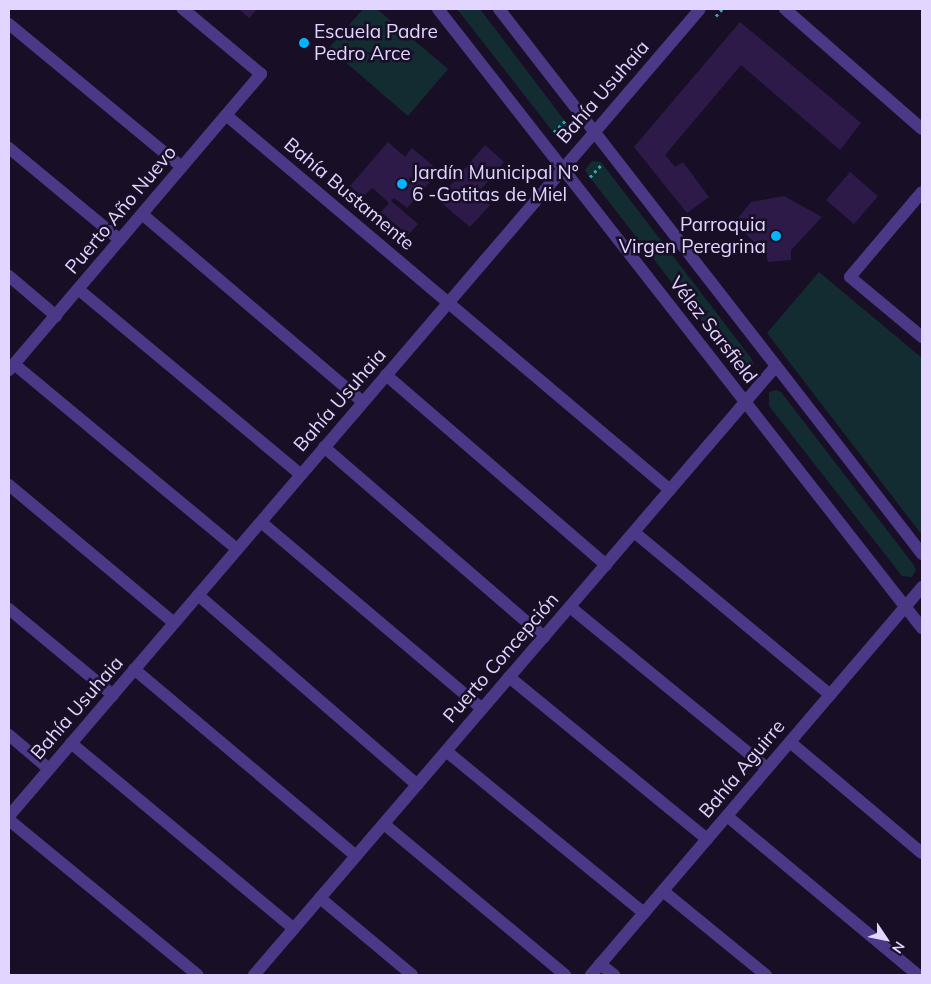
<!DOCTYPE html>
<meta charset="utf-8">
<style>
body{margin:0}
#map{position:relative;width:931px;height:984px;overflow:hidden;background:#180f27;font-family:Mulish,sans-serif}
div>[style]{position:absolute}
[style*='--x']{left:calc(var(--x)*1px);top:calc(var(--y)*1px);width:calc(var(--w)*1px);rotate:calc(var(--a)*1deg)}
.green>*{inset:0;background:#122c31}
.building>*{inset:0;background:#2d1a48}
.path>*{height:3px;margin-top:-1.5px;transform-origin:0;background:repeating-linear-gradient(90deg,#2da8bb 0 2.5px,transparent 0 6.5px)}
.street>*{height:12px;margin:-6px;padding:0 6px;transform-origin:6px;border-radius:6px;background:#4b3987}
.dots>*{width:14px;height:14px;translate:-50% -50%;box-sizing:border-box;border:2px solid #180f27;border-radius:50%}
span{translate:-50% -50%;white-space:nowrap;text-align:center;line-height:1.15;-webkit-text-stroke:5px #180f27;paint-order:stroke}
.poi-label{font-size:19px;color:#e2d5ff}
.left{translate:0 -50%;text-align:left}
.right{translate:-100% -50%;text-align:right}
.street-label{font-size:19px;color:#e2d5ff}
.frame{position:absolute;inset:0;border:10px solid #e2d5ff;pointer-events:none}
.north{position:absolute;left:861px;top:914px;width:50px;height:50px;-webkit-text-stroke:4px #180f27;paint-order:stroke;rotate:124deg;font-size:14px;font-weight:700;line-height:20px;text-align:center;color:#e2d5ff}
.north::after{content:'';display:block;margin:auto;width:18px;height:22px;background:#e2d5ff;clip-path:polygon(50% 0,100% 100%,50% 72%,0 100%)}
</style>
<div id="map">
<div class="green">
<div style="clip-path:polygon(363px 9px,377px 9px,448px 69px,408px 116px,329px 48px)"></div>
<div style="clip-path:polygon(457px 9px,480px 9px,568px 125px,571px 131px,567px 138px,557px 137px)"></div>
<div style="clip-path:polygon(592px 161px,601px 162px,751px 358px,754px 365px,749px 372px,740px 370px,588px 175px,585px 170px)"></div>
<div style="clip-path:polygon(819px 272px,922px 358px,922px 535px,767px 333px)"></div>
<div style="clip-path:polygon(776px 390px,781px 392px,913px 564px,916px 570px,912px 577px,902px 576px,769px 406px,769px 392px)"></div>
</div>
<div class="building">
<div style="clip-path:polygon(239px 9px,257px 9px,249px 18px)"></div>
<div style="clip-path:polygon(740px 22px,861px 123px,840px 150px,741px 65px,665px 155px,675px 167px,683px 162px,709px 197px,687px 213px,634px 147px)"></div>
<div style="clip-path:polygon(388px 142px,405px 157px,412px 148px,439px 171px,407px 208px,394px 198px,391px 201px,418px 224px,408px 235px,381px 212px,389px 203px,378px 193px,372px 188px,363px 197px,350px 186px)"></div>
<div style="clip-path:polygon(485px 145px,504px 162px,477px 194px,490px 205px,470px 227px,438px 200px)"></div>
<div style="clip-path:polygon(850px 172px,878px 196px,854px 224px,826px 200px)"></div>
<div style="clip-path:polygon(784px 196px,822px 217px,791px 250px,791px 260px,768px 262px,766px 253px,734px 223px,751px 202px)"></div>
</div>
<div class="path">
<div style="--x:716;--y:16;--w:9;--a:-49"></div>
<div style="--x:554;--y:132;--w:17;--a:-45"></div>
<div style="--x:590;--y:177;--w:16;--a:-47"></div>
</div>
<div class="street">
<div style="--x:438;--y:9;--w:786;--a:51.98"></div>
<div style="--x:499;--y:9;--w:690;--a:52.18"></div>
<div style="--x:785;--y:9;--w:182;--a:41.2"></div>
<div style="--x:9;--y:24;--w:224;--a:39.6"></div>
<div style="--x:226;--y:115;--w:581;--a:40.18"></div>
<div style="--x:9;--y:148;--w:144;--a:39.7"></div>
<div style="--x:922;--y:192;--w:111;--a:130.3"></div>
<div style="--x:850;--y:277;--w:94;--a:39.8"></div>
<div style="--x:142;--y:214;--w:290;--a:40.4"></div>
<div style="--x:9;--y:276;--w:62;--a:40.4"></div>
<div style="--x:78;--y:289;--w:290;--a:39.8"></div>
<div style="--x:14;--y:364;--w:290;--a:39.7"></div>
<div style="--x:9;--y:370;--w:389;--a:-49.6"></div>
<div style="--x:261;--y:74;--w:102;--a:-140.2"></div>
<div style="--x:386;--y:375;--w:291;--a:40.8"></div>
<div style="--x:324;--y:447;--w:291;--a:40.8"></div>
<div style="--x:9;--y:485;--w:215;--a:39.9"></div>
<div style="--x:261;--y:522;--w:289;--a:40.2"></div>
<div style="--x:634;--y:532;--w:255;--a:39.7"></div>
<div style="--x:198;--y:595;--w:290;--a:40.9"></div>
<div style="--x:570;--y:607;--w:254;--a:39.3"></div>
<div style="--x:9;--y:609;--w:135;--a:39.6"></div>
<div style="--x:134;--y:669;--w:290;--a:40.1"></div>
<div style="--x:509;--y:677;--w:256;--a:39.3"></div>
<div style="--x:9;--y:735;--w:52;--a:40.4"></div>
<div style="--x:790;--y:742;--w:172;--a:40.1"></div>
<div style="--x:71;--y:743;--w:290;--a:39.8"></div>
<div style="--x:446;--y:751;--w:256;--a:39.3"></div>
<div style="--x:9;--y:816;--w:1062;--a:-49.43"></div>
<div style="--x:727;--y:816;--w:249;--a:39.8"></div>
<div style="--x:9;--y:820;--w:244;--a:39.4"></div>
<div style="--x:384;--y:824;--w:236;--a:39.8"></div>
<div style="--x:663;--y:891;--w:133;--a:39.2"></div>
<div style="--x:320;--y:898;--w:120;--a:39.9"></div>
<div style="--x:600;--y:964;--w:18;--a:38"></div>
<div style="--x:254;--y:975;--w:802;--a:-49.4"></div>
<div style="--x:591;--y:975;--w:510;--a:-49.53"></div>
</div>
<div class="dots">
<div style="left:304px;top:43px;background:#01b5ff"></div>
<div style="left:402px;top:184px;background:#01b5ff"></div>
<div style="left:776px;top:236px;background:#01b5ff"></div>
</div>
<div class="poi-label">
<span class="left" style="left:314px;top:43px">Escuela Padre<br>Pedro Arce</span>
<span class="left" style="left:412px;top:184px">Jardín Municipal N°<br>6 -Gotitas de Miel</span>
<span class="right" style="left:766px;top:236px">Parroquia<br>Virgen Peregrina</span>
</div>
<div class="street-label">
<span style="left:603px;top:92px;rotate:-49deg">Bahía Usuhaia</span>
<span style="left:349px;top:194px;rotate:40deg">Bahía Bustamente</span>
<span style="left:121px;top:210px;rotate:-50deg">Puerto Año Nuevo</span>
<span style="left:713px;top:330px;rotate:52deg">Vélez Sarsfield</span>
<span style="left:340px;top:400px;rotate:-49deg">Bahía Usuhaia</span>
<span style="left:501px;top:658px;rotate:-49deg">Puerto Concepción</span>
<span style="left:77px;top:708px;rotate:-49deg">Bahía Usuhaia</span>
<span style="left:742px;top:769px;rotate:-50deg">Bahía Aguirre</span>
</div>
<div class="frame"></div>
<div class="north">N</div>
</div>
